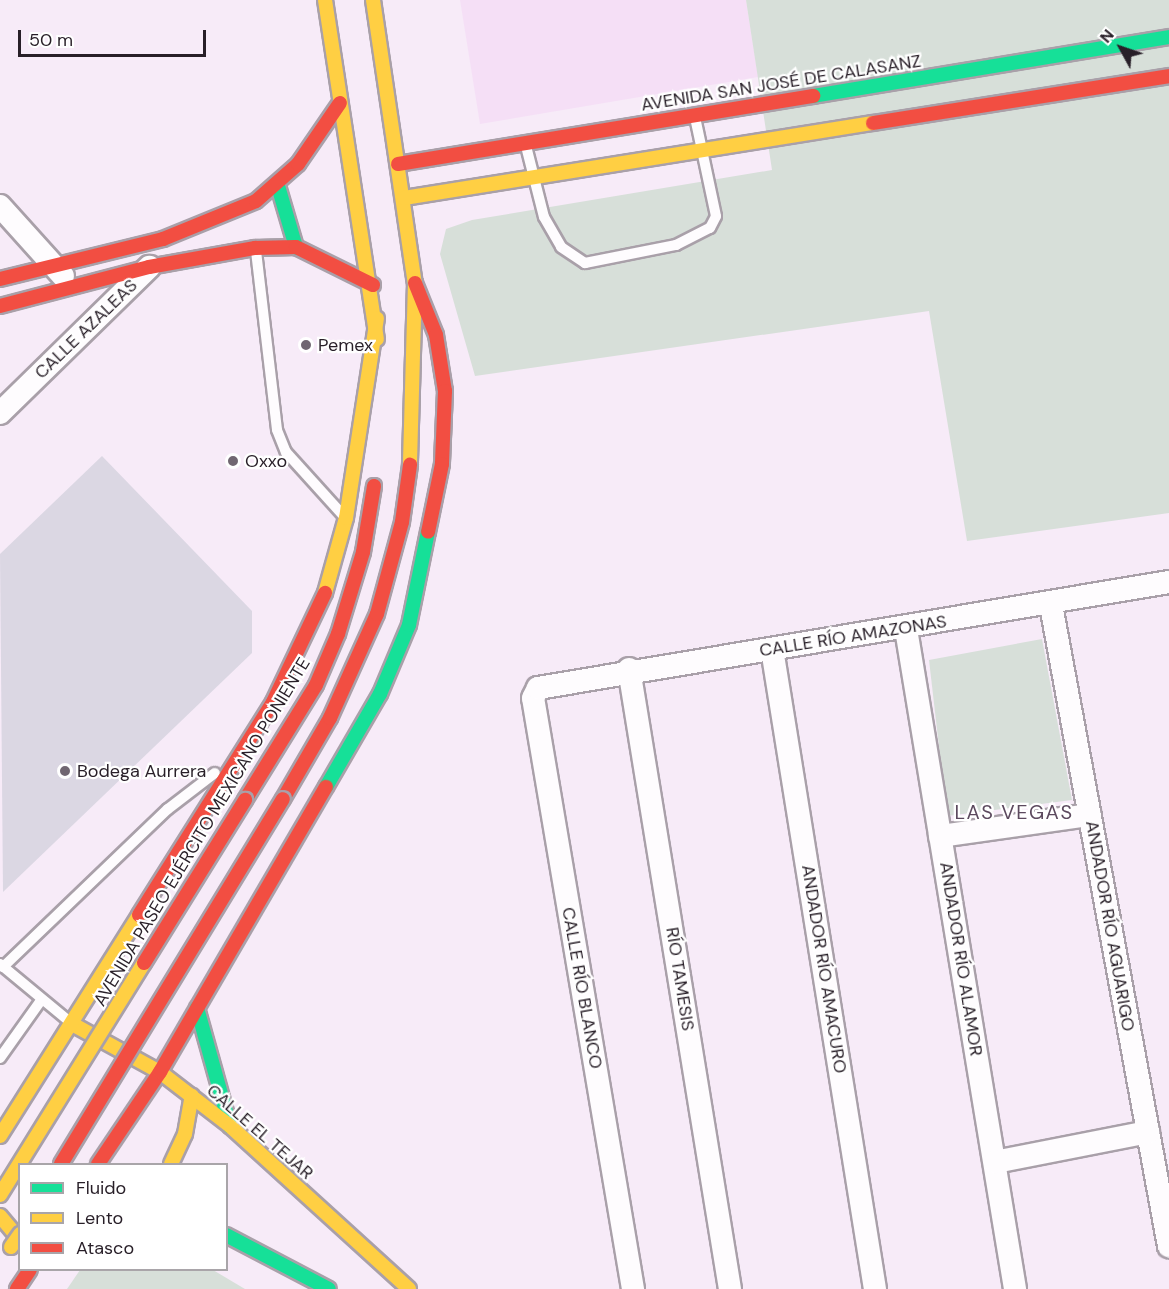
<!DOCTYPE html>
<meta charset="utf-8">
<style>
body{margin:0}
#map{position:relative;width:1169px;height:1289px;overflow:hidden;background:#f7ebf8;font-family:"DM Sans",sans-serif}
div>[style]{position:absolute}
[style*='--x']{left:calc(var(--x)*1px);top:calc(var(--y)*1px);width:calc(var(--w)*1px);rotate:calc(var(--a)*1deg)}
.built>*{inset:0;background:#f5dff6}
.green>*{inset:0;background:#d7dfd9}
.building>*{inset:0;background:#dbd7e3}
.roads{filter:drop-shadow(2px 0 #a9a0a9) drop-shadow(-2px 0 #a9a0a9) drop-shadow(0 2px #a9a0a9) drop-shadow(0 -2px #a9a0a9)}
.lane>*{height:10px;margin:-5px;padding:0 5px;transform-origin:5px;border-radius:5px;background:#fefcfe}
.street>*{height:22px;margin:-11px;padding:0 11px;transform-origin:11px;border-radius:11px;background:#fefcfe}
.fast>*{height:14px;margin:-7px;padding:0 7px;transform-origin:7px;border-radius:7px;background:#16e098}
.slow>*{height:14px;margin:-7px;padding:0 7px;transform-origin:7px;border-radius:7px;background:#ffcf43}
.jam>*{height:14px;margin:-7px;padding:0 7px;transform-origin:7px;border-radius:7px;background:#f24e42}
.bridges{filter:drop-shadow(2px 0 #a9a0a9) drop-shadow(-2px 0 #a9a0a9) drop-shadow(0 2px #a9a0a9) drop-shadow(0 -2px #a9a0a9)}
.slow-bridge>*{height:14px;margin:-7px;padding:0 7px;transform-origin:7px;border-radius:7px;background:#ffcf43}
.jam-bridge>*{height:14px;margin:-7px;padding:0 7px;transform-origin:7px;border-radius:7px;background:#f24e42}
.dots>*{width:16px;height:16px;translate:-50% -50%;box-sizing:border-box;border:3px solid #fff;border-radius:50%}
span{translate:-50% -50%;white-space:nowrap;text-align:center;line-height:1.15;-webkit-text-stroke:4.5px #fff;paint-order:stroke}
.street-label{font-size:18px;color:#281f28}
.poi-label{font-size:18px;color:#281f28}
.left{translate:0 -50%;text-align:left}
.neighbourhood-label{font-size:20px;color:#5c495e;letter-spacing:1.5px}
.legend{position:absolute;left:18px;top:1163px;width:210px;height:108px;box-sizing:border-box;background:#fff;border:2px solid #a9a5a9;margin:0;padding:8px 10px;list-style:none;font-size:18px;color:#281f28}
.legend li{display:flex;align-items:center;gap:12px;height:30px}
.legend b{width:30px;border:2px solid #a9a5a9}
.north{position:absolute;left:1091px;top:18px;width:60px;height:60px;-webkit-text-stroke:4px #fff;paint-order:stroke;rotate:310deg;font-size:16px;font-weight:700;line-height:24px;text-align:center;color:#281f28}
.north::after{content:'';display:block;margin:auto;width:21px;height:27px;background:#281f28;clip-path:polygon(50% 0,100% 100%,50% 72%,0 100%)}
.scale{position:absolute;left:18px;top:30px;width:188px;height:27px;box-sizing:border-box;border:3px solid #281f28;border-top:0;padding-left:8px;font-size:18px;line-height:21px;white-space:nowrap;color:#281f28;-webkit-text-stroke:4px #fff;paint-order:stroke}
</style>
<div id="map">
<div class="built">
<div style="clip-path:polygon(460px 0,746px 0,758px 77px,480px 124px)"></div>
</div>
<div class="green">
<div style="clip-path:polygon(746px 0,1169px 0,1169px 513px,967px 541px,929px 311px,475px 376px,440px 254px,446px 229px,472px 220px,772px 170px)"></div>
<div style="clip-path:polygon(1042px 639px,1072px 800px,947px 816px,929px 660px)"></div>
<div style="clip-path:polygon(80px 1270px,213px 1270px,245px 1289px,67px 1289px)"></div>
</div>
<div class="building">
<div style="clip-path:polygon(102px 456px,252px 611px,252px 653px,3px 892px,0 554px)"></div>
</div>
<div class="roads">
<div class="lane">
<div style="--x:526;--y:146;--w:73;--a:75.8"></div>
<div style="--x:544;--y:217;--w:34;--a:60"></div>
<div style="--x:561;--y:247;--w:29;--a:34"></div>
<div style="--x:585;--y:263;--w:93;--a:-11.2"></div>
<div style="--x:676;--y:245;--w:38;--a:-27"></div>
<div style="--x:710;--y:228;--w:13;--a:-63"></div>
<div style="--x:716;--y:216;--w:101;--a:-102"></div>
<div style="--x:256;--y:251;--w:180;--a:83.3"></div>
<div style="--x:277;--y:430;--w:24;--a:68"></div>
<div style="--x:286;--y:452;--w:84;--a:47.9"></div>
<div style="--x:0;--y:964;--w:89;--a:39.6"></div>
<div style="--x:3;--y:967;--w:228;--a:-43.8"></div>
<div style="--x:168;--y:809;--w:59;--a:-37.5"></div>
<div style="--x:0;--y:1058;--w:72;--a:-54.6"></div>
</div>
<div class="street">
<div style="--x:0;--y:206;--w:94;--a:48"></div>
<div style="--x:0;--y:413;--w:209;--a:-44.4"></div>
<div style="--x:1051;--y:605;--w:652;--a:79.57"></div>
<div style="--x:906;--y:629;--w:669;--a:80.62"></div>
<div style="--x:772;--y:649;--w:648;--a:80.86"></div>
<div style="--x:629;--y:669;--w:628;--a:80.75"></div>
<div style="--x:940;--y:836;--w:151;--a:-8"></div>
<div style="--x:995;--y:1162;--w:156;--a:-11.1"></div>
<div style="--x:633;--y:1289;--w:599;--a:-99.6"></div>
<div style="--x:533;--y:698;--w:11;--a:-63"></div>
<div style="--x:538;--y:688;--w:640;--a:-9.54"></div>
</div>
<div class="fast">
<div style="--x:813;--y:96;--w:361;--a:-9.4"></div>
<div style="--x:278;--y:186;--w:64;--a:73.6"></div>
<div style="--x:326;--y:787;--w:108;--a:-59.9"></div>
<div style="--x:380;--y:694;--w:75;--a:-67.2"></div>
<div style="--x:409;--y:625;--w:95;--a:-78.5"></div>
<div style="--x:197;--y:1008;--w:123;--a:74.4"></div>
<div style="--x:226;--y:1235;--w:116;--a:27.7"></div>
</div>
<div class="slow">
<div style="--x:325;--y:0;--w:343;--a:81.3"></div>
<div style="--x:373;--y:0;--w:286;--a:81.6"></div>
<div style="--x:415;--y:283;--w:182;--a:91.6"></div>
<div style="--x:404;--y:198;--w:475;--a:-9.1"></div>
<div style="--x:325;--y:593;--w:78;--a:-74.4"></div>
<div style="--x:346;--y:518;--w:202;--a:-81.2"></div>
<div style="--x:74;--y:1025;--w:98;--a:28.7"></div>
<div style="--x:160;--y:1072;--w:88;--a:37.6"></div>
<div style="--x:230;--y:1126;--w:242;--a:42.3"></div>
<div style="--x:0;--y:1136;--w:261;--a:-57.8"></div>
<div style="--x:171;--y:1164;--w:33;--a:-65"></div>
<div style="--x:185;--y:1134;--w:39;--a:-80"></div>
<div style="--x:0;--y:1216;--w:31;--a:50"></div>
</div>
<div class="jam">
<div style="--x:873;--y:123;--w:300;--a:-9"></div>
<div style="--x:398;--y:164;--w:421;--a:-9.3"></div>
<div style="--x:0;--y:279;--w:168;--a:-13.8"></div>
<div style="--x:163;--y:239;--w:100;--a:-22.2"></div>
<div style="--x:256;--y:201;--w:56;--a:-41.4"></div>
<div style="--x:298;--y:164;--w:74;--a:-55.5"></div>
<div style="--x:415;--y:283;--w:56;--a:68"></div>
<div style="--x:436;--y:335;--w:57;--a:80.9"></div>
<div style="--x:445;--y:391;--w:73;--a:92.4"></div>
<div style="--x:442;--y:464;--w:69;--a:101.6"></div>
<div style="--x:0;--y:306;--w:154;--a:-14.7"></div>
<div style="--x:149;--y:267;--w:108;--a:-10.2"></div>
<div style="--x:255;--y:248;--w:41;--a:-1.4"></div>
<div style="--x:296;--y:247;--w:86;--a:26.3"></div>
<div style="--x:283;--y:799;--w:94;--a:-59.9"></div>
<div style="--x:330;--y:718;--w:114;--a:-65.7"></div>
<div style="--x:377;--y:614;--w:95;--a:-74.8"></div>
<div style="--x:402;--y:522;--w:58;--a:-82"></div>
<div style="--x:245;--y:800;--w:135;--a:-58.3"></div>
<div style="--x:316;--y:685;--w:56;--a:-66.7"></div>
<div style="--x:338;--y:634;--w:86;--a:-73"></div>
<div style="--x:363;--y:552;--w:67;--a:-80.5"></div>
<div style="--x:139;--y:915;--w:252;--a:-57.8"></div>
<div style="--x:273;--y:702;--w:121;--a:-64.5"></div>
<div style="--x:98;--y:1164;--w:111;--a:-56"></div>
<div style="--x:160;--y:1072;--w:330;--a:-59.8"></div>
<div style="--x:17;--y:1289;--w:23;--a:-56"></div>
</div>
</div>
<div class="bridges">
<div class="slow-bridge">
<div style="--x:0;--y:1195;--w:273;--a:-58.2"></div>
<div style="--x:11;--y:1247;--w:16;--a:-55"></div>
</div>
<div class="jam-bridge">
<div style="--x:144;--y:963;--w:192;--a:-58.2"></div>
<div style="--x:61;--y:1164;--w:427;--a:-58.7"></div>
</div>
</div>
<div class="dots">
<div style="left:306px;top:345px;background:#706671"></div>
<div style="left:233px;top:461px;background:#706671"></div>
<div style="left:65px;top:771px;background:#706671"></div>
</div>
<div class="street-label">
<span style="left:781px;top:83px;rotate:-9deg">AVENIDA SAN JOSÉ DE CALASANZ</span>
<span style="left:86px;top:329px;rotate:-44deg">CALLE AZALEAS</span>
<span style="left:853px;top:636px;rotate:-9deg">CALLE RÍO AMAZONAS</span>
<span style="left:202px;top:832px;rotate:-59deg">AVENIDA PASEO EJÉRCITO MEXICANO PONIENTE</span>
<span style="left:1110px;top:926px;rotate:80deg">ANDADOR RÍO AGUARIGO</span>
<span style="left:961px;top:959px;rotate:81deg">ANDADOR RÍO ALAMOR</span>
<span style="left:824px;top:969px;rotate:81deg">ANDADOR RÍO AMACURO</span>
<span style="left:680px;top:979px;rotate:81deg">RÍO TAMESIS</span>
<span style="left:582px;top:988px;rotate:80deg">CALLE RÍO BLANCO</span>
<span style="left:260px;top:1132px;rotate:41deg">CALLE EL TEJAR</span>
</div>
<div class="poi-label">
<span class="left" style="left:318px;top:345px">Pemex</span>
<span class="left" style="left:245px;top:461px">Oxxo</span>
<span class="left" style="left:77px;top:771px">Bodega Aurrera</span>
</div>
<div class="neighbourhood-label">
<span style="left:1014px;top:812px">LAS VEGAS</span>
</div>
<ul class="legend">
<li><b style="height:8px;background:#16e098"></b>Fluido</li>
<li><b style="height:8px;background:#ffcf43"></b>Lento</li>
<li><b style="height:8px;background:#f24e42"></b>Atasco</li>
</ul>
<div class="north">N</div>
<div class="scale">50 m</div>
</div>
